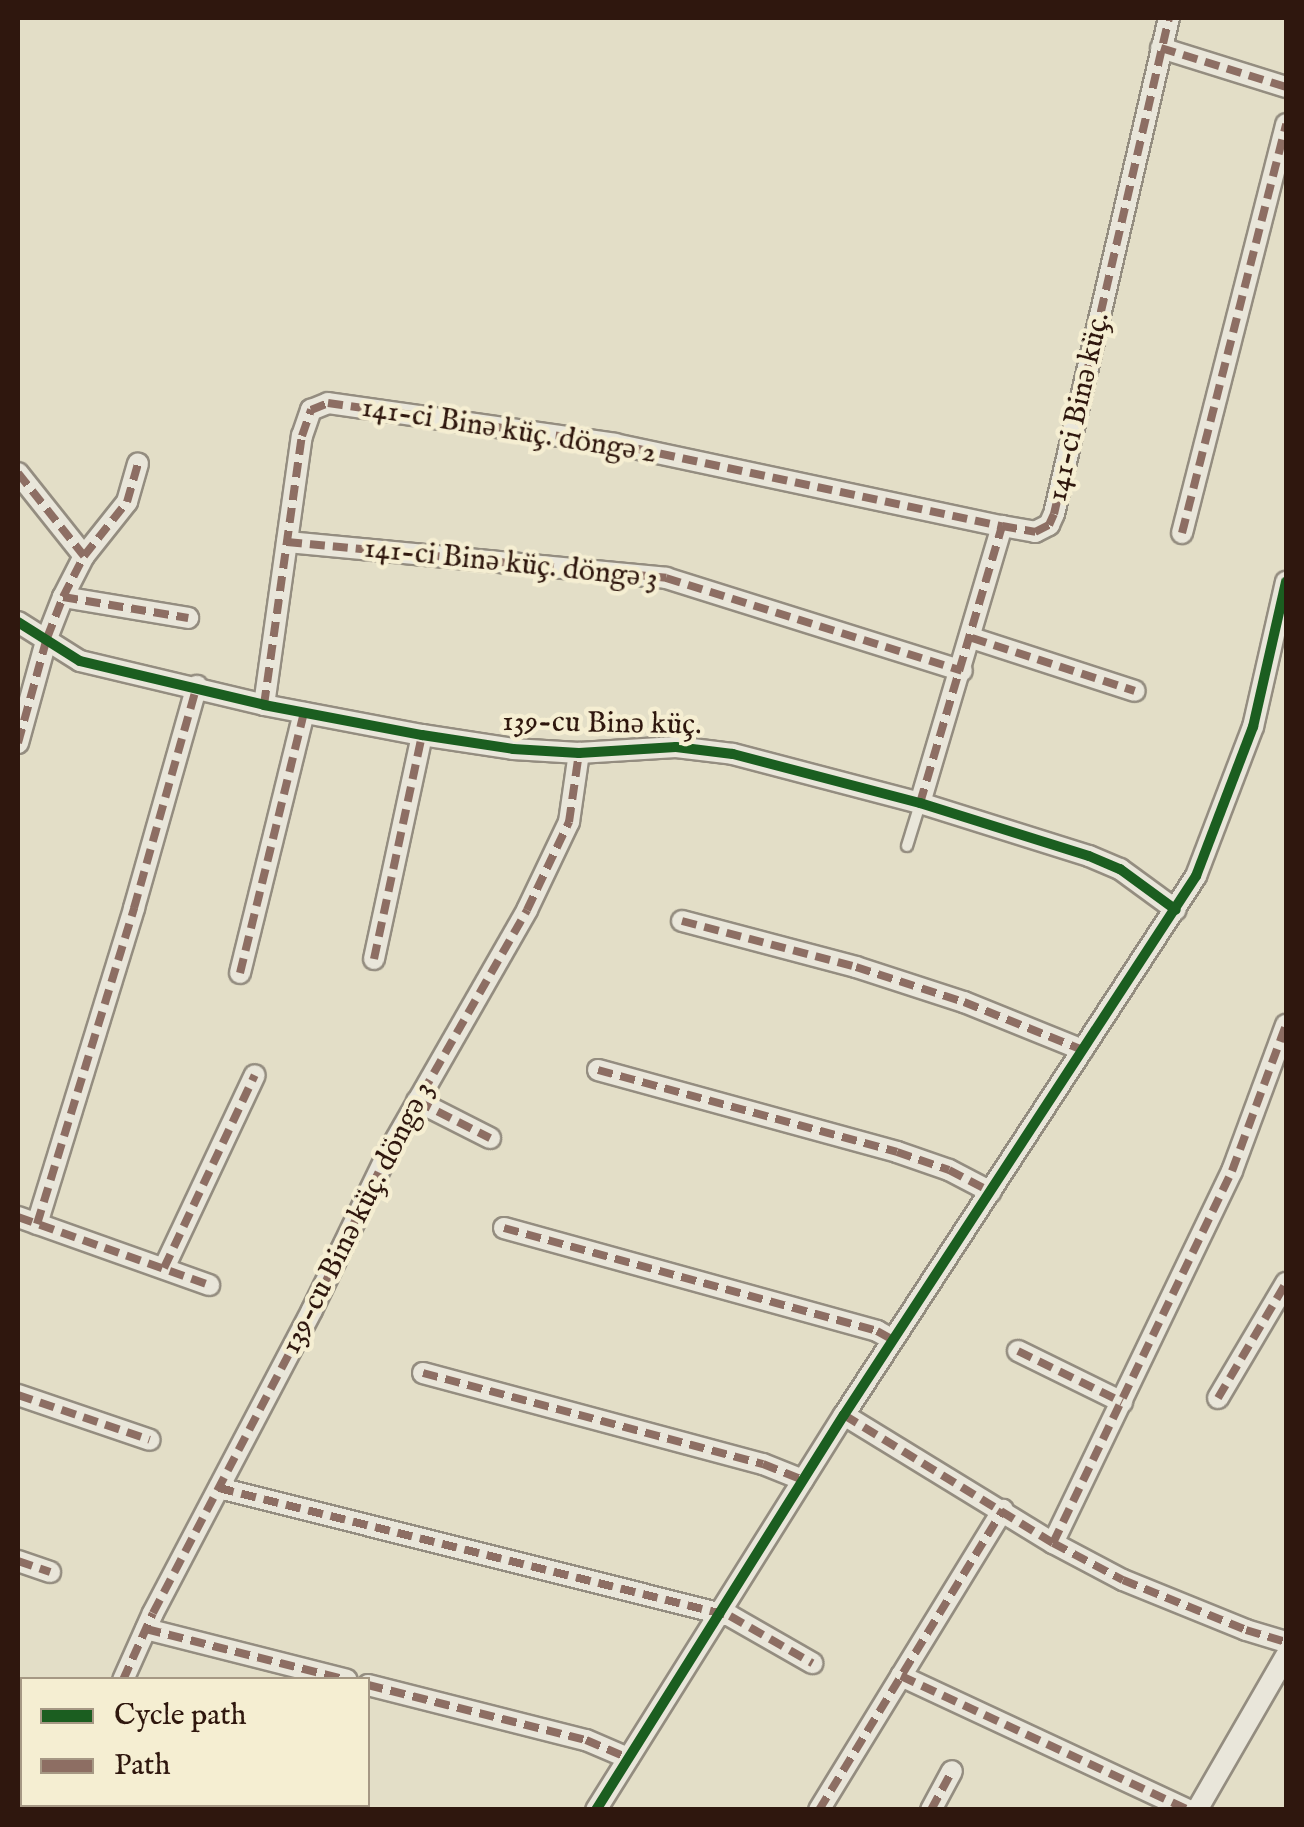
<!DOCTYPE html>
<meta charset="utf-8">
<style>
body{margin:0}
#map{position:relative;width:1304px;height:1827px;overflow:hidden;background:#e3dec7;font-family:"IM FELL English",serif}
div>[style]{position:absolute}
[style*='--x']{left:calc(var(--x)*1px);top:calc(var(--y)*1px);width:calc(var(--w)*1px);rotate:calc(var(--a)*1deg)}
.roads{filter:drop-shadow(2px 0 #948d80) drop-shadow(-2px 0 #948d80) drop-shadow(0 2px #948d80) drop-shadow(0 -2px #948d80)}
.lane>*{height:10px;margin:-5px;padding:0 5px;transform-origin:5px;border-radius:5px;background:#e9e6da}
.street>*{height:20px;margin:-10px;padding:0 10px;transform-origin:10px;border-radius:10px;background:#e9e6da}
.quiet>*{height:8px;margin-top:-4px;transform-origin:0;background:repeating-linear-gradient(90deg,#8d6e63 0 15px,transparent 0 23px)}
.cycleway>*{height:10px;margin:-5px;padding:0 5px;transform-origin:5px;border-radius:5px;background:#1b5e20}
span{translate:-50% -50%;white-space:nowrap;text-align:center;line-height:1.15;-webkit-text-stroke:9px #f5eed2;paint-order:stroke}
.street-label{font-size:30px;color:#2f170e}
.frame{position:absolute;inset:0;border:20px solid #2f170e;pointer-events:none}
.legend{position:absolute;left:20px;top:1677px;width:350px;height:130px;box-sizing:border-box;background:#f5eed2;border:2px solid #a69884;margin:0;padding:12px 18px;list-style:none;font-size:30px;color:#2f170e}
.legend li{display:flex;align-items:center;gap:20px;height:50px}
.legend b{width:50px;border:2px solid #a69884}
</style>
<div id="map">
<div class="roads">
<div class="lane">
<div style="--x:907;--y:846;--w:44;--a:-72.8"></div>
</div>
<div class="street">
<div style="--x:1161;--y:48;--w:131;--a:17.3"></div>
<div style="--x:18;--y:473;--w:106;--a:51.5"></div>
<div style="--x:1182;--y:533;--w:422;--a:-75.7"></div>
<div style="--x:287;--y:542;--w:381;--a:5.4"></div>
<div style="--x:666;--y:578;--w:310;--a:17.4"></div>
<div style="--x:63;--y:597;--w:127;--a:9.5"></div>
<div style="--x:18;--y:622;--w:73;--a:32.2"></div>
<div style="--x:80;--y:661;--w:189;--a:13.4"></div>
<div style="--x:264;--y:705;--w:161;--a:10.8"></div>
<div style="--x:422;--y:735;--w:92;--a:8.7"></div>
<div style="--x:513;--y:749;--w:66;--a:3.5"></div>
<div style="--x:579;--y:753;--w:97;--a:-3.5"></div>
<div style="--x:676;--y:747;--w:57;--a:7"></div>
<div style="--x:733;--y:754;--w:193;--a:14.7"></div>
<div style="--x:920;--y:803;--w:177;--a:17.4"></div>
<div style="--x:1089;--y:856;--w:34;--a:23"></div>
<div style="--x:1120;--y:869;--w:69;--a:36.2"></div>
<div style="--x:972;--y:638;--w:171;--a:18"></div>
<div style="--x:264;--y:705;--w:272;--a:-82"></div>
<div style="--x:302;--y:436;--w:28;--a:-71"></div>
<div style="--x:311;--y:410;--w:18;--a:-22"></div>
<div style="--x:328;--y:403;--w:290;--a:8.1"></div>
<div style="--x:615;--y:444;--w:396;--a:12"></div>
<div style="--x:18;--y:743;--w:109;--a:-74.6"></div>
<div style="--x:47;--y:638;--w:44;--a:-68.7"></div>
<div style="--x:63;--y:597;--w:46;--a:-62.9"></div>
<div style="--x:84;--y:556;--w:69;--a:-51.5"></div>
<div style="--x:127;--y:502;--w:40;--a:-74"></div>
<div style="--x:920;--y:803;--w:289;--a:-73.5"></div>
<div style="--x:1002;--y:526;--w:34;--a:10"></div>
<div style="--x:1035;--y:532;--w:16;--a:-27"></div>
<div style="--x:1049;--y:525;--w:12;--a:-66"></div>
<div style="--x:1054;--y:514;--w:509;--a:-76.95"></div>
<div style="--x:682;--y:921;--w:180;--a:14.8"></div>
<div style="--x:856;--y:967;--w:114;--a:18"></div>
<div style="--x:964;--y:1002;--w:128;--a:22"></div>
<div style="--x:374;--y:959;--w:229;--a:-77.9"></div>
<div style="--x:240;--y:973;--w:268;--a:-76.2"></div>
<div style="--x:598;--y:1070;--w:310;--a:15.3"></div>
<div style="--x:897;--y:1152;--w:55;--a:19.1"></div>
<div style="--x:949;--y:1170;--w:47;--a:27.6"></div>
<div style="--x:417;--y:1101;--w:82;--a:26.9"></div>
<div style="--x:18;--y:1217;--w:203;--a:19.6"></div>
<div style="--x:37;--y:1224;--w:331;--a:-72.9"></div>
<div style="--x:134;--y:908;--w:231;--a:-74.2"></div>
<div style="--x:504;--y:1228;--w:387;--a:15.4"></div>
<div style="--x:877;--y:1331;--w:18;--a:29"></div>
<div style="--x:164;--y:1268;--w:213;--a:-64.8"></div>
<div style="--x:1018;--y:1351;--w:116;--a:26.1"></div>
<div style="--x:423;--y:1373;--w:352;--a:15"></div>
<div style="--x:763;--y:1464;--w:43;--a:21.8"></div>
<div style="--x:18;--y:1395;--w:139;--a:18.8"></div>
<div style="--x:1218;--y:1398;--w:134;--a:-59.4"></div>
<div style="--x:844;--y:1415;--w:245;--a:31.5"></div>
<div style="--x:1053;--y:1543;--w:79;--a:27.9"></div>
<div style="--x:1123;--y:1580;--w:133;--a:22.1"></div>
<div style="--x:1246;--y:1630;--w:42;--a:16.7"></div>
<div style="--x:219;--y:1488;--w:527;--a:14.06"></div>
<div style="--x:730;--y:1616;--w:95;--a:29.8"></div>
<div style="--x:1053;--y:1543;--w:413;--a:-64.3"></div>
<div style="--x:1232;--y:1171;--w:156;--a:-69.7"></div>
<div style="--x:18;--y:1561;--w:34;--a:19"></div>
<div style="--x:146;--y:1629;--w:207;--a:14.2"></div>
<div style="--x:901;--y:1676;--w:317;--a:25"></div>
<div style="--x:123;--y:1680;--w:73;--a:-65.9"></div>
<div style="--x:153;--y:1613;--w:342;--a:-62.3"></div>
<div style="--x:312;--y:1310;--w:174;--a:-64.2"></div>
<div style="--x:388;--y:1153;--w:280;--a:-60.2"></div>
<div style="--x:527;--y:910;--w:98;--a:-64.5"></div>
<div style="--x:569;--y:822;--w:70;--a:-81.8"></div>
<div style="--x:368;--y:1685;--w:225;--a:14.2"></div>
<div style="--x:586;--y:1740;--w:46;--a:23.2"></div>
<div style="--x:18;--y:1760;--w:4;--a:27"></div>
<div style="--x:166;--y:1804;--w:17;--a:21"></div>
<div style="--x:61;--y:1810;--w:6;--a:-81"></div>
<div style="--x:596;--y:1810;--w:466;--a:-57.9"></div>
<div style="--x:844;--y:1415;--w:644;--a:-56.85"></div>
<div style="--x:1196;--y:876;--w:160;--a:-69.1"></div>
<div style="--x:1253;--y:727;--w:149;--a:-77.2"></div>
<div style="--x:819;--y:1810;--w:352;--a:-58.5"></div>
<div style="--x:931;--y:1810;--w:44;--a:-61.7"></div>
<div style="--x:1197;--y:1810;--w:178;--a:-60"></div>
</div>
</div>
<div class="quiet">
<div style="--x:1161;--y:48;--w:131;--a:17.3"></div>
<div style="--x:18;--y:473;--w:106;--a:51.5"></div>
<div style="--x:1182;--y:533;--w:422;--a:-75.7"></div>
<div style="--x:287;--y:542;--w:381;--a:5.4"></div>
<div style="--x:666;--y:578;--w:310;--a:17.4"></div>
<div style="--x:63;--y:597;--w:127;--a:9.5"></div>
<div style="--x:972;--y:638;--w:171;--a:18"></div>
<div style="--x:264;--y:705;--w:272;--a:-82"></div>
<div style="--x:302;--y:436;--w:28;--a:-71"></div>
<div style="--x:311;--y:410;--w:18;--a:-22"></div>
<div style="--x:328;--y:403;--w:290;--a:8.1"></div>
<div style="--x:615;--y:444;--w:396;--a:12"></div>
<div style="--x:18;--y:743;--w:109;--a:-74.6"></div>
<div style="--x:47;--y:638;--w:44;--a:-68.7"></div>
<div style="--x:63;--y:597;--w:46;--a:-62.9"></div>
<div style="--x:84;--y:556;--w:69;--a:-51.5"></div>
<div style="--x:127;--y:502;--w:40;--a:-74"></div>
<div style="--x:920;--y:803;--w:289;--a:-73.5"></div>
<div style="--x:1002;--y:526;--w:34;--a:10"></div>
<div style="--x:1035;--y:532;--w:16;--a:-27"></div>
<div style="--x:1049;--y:525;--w:12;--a:-66"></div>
<div style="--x:1054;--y:514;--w:509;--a:-76.95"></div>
<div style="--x:682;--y:921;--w:180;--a:14.8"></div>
<div style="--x:856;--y:967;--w:114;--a:18"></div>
<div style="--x:964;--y:1002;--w:128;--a:22"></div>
<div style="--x:374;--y:959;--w:229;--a:-77.9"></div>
<div style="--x:240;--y:973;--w:268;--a:-76.2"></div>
<div style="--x:598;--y:1070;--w:310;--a:15.3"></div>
<div style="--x:897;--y:1152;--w:55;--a:19.1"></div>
<div style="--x:949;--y:1170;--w:47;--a:27.6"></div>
<div style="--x:417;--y:1101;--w:82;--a:26.9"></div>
<div style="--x:18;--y:1217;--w:203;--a:19.6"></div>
<div style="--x:37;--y:1224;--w:331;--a:-72.9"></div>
<div style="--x:134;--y:908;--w:231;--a:-74.2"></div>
<div style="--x:504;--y:1228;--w:387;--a:15.4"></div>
<div style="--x:877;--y:1331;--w:18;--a:29"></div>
<div style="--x:164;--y:1268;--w:213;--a:-64.8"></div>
<div style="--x:1018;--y:1351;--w:116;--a:26.1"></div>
<div style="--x:423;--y:1373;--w:352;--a:15"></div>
<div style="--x:763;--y:1464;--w:43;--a:21.8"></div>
<div style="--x:18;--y:1395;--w:139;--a:18.8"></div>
<div style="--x:1218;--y:1398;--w:134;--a:-59.4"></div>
<div style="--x:844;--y:1415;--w:245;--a:31.5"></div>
<div style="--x:1053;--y:1543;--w:79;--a:27.9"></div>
<div style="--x:1123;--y:1580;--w:133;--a:22.1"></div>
<div style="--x:1246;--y:1630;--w:42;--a:16.7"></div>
<div style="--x:219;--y:1488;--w:527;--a:14.06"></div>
<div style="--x:730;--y:1616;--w:95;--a:29.8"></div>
<div style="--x:1053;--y:1543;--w:413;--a:-64.3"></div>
<div style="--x:1232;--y:1171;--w:156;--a:-69.7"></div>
<div style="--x:18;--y:1561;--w:34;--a:19"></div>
<div style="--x:146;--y:1629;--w:207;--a:14.2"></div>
<div style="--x:901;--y:1676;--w:317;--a:25"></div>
<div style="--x:123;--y:1680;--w:73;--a:-65.9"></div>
<div style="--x:153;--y:1613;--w:342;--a:-62.3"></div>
<div style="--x:312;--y:1310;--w:174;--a:-64.2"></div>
<div style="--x:388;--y:1153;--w:280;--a:-60.2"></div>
<div style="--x:527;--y:910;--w:98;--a:-64.5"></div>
<div style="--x:569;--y:822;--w:70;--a:-81.8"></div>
<div style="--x:368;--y:1685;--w:225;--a:14.2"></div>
<div style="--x:586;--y:1740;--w:46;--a:23.2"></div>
<div style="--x:61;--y:1810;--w:6;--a:-81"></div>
<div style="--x:819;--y:1810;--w:352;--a:-58.5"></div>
<div style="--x:931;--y:1810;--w:44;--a:-61.7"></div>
</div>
<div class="cycleway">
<div style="--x:18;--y:622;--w:73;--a:32.2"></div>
<div style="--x:80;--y:661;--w:189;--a:13.4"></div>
<div style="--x:264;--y:705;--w:161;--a:10.8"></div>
<div style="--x:422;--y:735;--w:92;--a:8.7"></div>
<div style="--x:513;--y:749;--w:66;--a:3.5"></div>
<div style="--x:579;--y:753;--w:97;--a:-3.5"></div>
<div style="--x:676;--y:747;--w:57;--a:7"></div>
<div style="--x:733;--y:754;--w:193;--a:14.7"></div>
<div style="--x:920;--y:803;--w:177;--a:17.4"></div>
<div style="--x:1089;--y:856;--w:34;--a:23"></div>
<div style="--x:1120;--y:869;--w:69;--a:36.2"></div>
<div style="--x:596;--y:1810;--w:466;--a:-57.9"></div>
<div style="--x:844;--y:1415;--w:644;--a:-56.85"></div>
<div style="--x:1196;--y:876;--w:160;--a:-69.1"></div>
<div style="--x:1253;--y:727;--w:149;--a:-77.2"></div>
</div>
<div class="street-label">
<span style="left:1079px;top:407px;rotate:-77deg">141-ci Binə küç.</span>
<span style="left:509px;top:431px;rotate:9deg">141-ci Binə küç. döngə 2</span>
<span style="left:511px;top:564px;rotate:6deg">141-ci Binə küç. döngə 3</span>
<span style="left:602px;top:724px;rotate:1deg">139-cu Binə küç.</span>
<span style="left:358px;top:1218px;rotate:-63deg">139-cu Binə küç. döngə 3</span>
</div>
<div class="frame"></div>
<ul class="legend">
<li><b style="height:12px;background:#1b5e20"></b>Cycle path</li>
<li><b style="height:12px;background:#8d6e63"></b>Path</li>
</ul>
</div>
